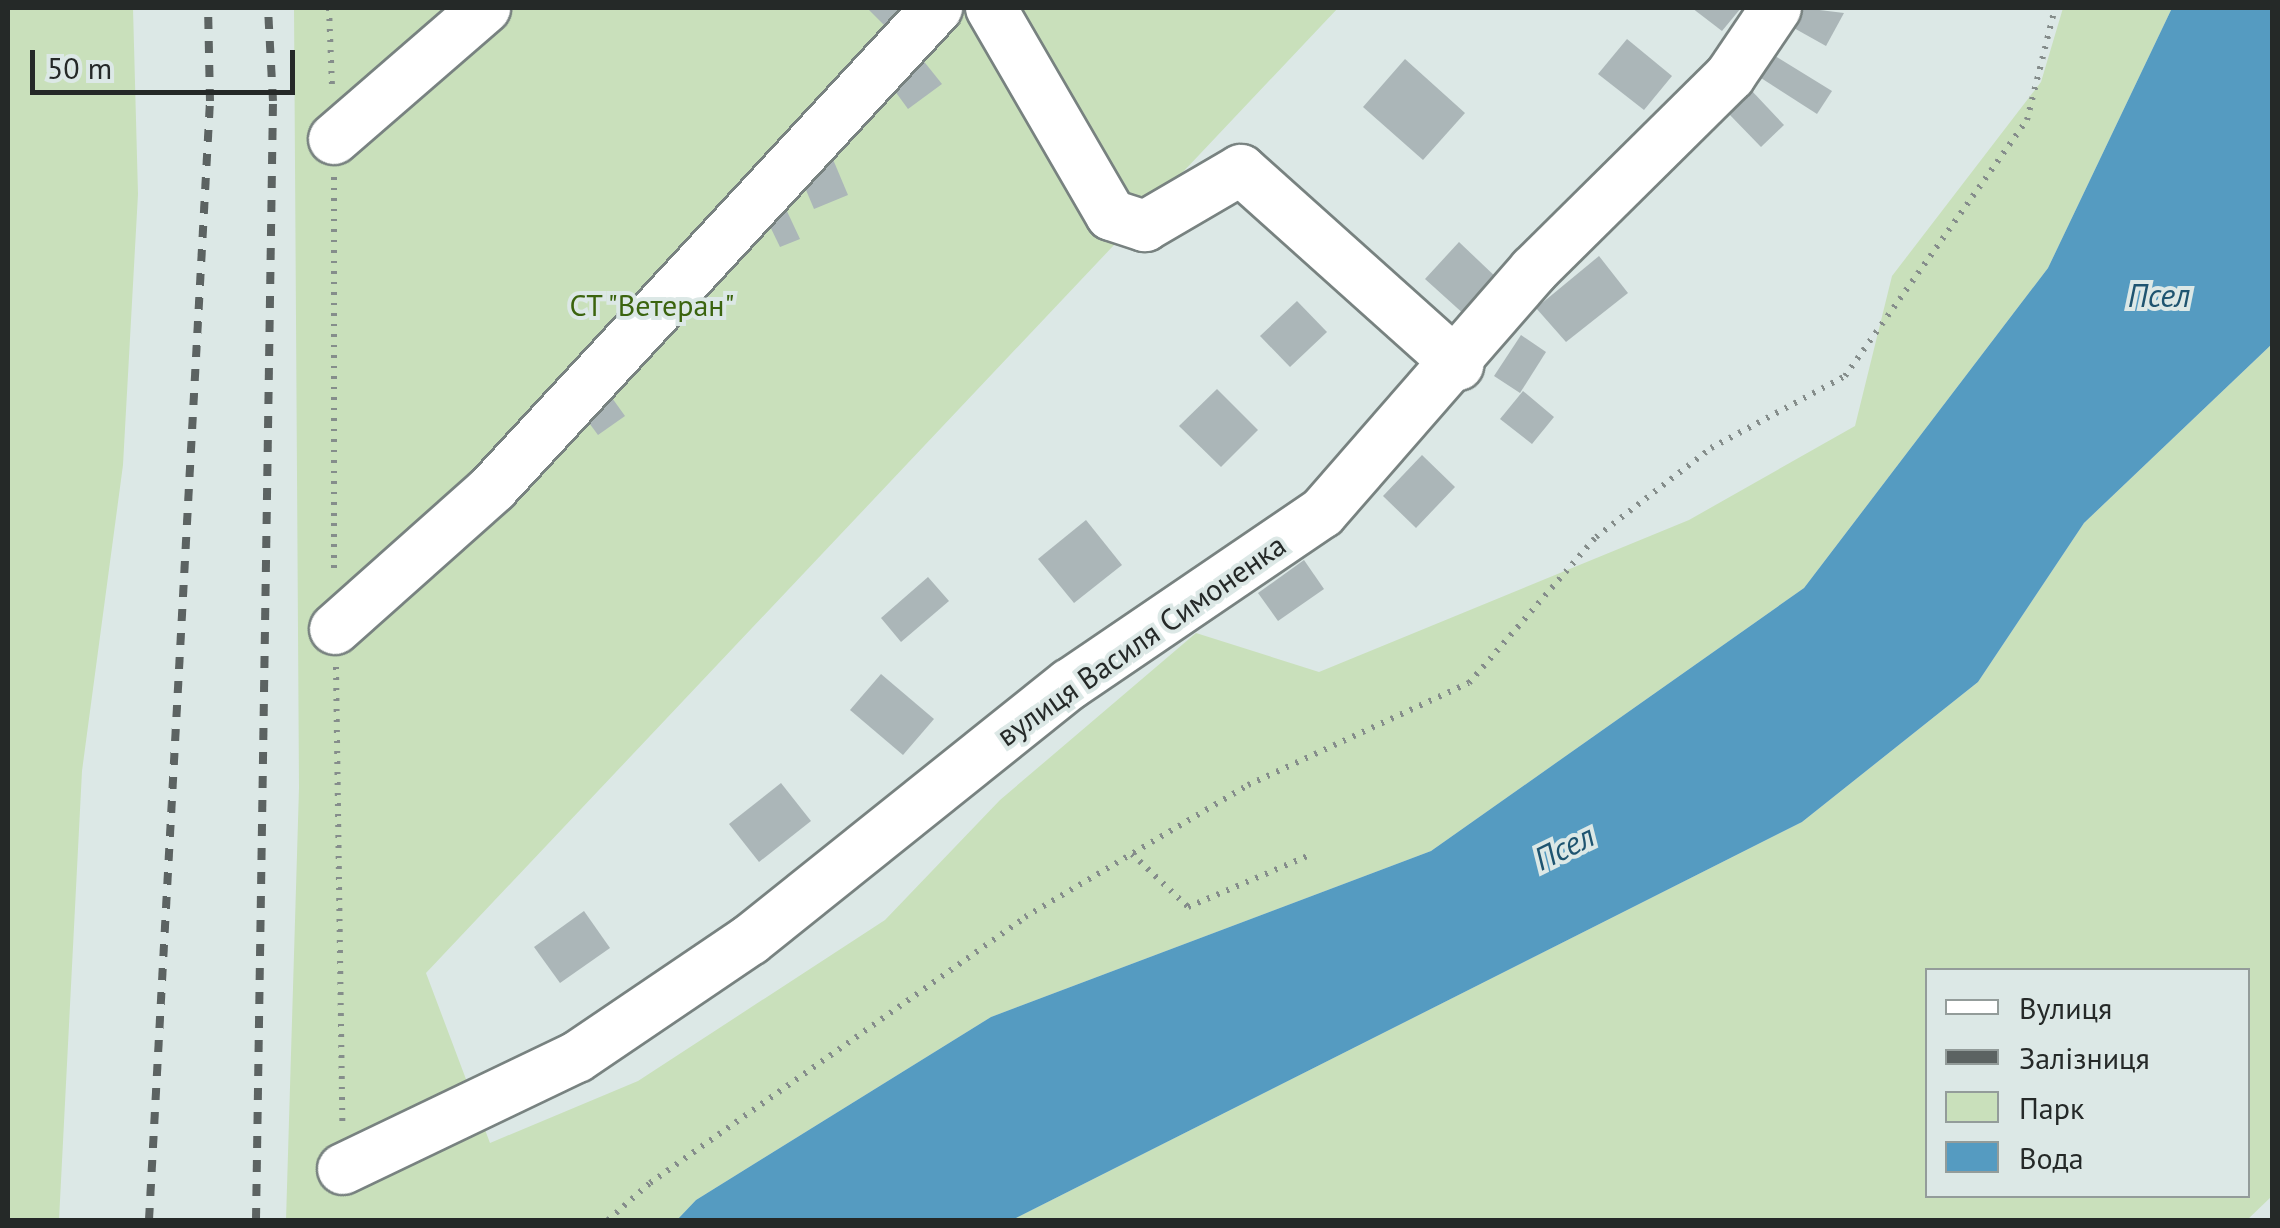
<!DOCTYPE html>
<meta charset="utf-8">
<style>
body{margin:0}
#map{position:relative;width:2280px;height:1228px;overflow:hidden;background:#dce8e6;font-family:"PT Sans",sans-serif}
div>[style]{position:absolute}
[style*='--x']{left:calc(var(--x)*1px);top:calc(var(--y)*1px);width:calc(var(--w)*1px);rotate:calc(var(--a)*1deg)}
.green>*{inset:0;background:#c9e0bb}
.water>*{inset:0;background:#559bc1}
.building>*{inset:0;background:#abb6b8}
.path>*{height:6px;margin-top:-3px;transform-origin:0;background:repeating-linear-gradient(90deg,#858d8b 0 2.5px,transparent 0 10.5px)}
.roads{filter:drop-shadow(2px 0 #788280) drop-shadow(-2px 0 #788280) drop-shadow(0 2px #788280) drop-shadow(0 -2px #788280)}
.minor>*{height:50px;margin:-25px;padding:0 25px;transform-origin:25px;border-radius:25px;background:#fff}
.rail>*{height:8px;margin-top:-4px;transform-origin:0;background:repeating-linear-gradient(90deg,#5c6362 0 12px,transparent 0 24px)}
span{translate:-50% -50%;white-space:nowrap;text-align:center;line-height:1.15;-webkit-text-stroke:8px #dce8e6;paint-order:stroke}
.park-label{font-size:30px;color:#3b640e}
.street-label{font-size:30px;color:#252928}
.water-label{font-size:32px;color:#1e5470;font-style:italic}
.frame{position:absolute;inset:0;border:10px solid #252928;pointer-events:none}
.legend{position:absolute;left:1925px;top:968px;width:325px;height:230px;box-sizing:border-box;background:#dce8e6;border:2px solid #939c9a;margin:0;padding:12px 18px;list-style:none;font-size:30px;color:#252928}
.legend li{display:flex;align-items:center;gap:20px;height:50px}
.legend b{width:50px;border:2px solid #939c9a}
.scale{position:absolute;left:30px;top:50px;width:265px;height:45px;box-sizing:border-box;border:5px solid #252928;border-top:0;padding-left:12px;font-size:30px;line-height:35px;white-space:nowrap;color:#252928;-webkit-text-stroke:8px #dce8e6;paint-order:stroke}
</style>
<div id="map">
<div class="green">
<div style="clip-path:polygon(8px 8px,133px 8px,138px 194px,123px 465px,82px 771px,59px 1220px,8px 1220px)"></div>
<div style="clip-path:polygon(294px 8px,1338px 8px,426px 973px,490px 1143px,638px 1081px,885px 920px,1000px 800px,1196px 633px,1319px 672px,1689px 520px,1855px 426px,1892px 276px,2041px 82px,2063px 8px,2172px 8px,2048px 268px,1804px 588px,1431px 851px,991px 1017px,696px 1200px,677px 1220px,286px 1220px,299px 788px)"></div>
<div style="clip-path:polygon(evenodd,2272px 344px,2272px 1196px,2247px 1220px,1012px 1220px,1802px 822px,1978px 682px,2084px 523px,2272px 344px,1928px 970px,2248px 970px,2248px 1196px,1928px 1196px,1928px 970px)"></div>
</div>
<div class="water">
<div style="clip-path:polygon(2172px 8px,2272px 8px,2272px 344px,2084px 523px,1978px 682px,1802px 822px,1012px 1220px,677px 1220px,696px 1200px,991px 1017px,1431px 851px,1804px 588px,2048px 268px)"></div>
</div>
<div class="building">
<div style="clip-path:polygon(867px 8px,902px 8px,884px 25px)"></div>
<div style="clip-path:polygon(1692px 8px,1741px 8px,1722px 31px)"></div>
<div style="clip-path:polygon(1803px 8px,1844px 13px,1826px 46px,1792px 27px)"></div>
<div style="clip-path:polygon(1627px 39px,1672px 76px,1644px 110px,1598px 74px)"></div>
<div style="clip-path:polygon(1775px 56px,1832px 91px,1817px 114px,1761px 78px)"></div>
<div style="clip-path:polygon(922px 59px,942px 84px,908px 109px,889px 83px)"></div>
<div style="clip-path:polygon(1405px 59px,1465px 113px,1423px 160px,1363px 107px)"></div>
<div style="clip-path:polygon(1751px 90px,1784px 125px,1761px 147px,1728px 113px)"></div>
<div style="clip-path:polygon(832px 157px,848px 195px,814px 209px,798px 171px)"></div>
<div style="clip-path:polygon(785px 207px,800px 239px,780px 247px,765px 216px)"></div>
<div style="clip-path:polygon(1459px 242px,1499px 280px,1466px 316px,1425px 279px)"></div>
<div style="clip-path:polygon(1599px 256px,1628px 293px,1566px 342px,1536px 308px)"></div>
<div style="clip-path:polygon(1297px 301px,1327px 332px,1290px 367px,1260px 336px)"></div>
<div style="clip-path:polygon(1521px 335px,1546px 352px,1520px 393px,1494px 376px)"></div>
<div style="clip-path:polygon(602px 384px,625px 416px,598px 435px,575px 404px)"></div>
<div style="clip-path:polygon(1217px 389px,1258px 430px,1221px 467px,1179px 426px)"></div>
<div style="clip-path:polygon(1523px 391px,1554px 417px,1532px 444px,1500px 419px)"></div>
<div style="clip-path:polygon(1422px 455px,1455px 487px,1416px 528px,1383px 496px)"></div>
<div style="clip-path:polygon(1086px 520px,1122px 565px,1074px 603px,1038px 559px)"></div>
<div style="clip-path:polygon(1304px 560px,1324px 589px,1278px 621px,1258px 593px)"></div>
<div style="clip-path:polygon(928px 577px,949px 601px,901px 642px,881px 618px)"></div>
<div style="clip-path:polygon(881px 674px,934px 719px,903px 755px,850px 710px)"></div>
<div style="clip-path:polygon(781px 783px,811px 821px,759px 862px,729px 824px)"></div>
<div style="clip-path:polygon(584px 911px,610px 948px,560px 983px,534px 947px)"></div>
</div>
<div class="path">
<div style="--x:329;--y:8;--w:77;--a:87.8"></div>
<div style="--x:334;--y:177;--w:398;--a:90"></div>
<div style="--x:336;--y:667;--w:458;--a:89.2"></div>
<div style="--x:1132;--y:854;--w:77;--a:43.4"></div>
<div style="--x:1188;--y:907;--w:135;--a:-23.1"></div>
<div style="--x:608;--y:1220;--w:56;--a:-41.4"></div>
<div style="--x:650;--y:1183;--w:460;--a:-35.3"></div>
<div style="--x:1025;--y:917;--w:259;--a:-30.6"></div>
<div style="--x:1248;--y:785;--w:243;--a:-24.8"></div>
<div style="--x:1469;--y:683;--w:194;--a:-49"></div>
<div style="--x:1596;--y:537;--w:145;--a:-37.7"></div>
<div style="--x:1711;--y:448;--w:152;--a:-28.2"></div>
<div style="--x:1845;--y:376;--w:314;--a:-54.6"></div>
<div style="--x:2027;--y:120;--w:115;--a:-76"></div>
</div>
<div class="roads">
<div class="minor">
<div style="--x:991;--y:8;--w:239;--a:59.9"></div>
<div style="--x:1111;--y:215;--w:36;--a:18"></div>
<div style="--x:1145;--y:226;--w:111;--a:-30.3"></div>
<div style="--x:1241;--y:170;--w:292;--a:41.9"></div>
<div style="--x:334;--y:139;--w:200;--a:-40.9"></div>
<div style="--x:335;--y:629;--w:212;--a:-41.7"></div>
<div style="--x:493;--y:488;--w:654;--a:-47.23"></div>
<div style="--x:343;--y:1169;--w:259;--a:-25.6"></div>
<div style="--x:577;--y:1057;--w:209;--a:-34.1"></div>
<div style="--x:750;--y:940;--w:410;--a:-38.7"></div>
<div style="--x:1070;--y:684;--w:305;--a:-34.2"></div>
<div style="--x:1322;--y:513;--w:322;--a:-48.9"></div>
<div style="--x:1534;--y:270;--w:276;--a:-44.7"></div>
<div style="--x:1730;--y:76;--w:82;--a:-55.9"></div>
</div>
</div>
<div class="rail">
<div style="--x:149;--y:1220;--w:1121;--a:-86.88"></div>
<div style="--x:210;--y:101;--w:93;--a:-91.2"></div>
<div style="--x:256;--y:1220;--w:1119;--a:-89.13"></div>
<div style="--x:273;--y:101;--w:93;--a:-93.1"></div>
</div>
<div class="park-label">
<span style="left:652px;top:305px">СТ "Ветеран"</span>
</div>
<div class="street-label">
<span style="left:1141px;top:640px;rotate:-35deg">вулиця Василя Симоненка</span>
</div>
<div class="water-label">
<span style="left:2159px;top:295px">Псел</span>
<span style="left:1564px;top:847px;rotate:-26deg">Псел</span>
</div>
<div class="frame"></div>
<ul class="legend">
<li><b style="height:12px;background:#fff"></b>Вулиця</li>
<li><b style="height:12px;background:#5c6362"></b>Залізниця</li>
<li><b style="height:28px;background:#c9e0bb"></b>Парк</li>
<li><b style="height:28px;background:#559bc1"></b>Вода</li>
</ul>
<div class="scale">50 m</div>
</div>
